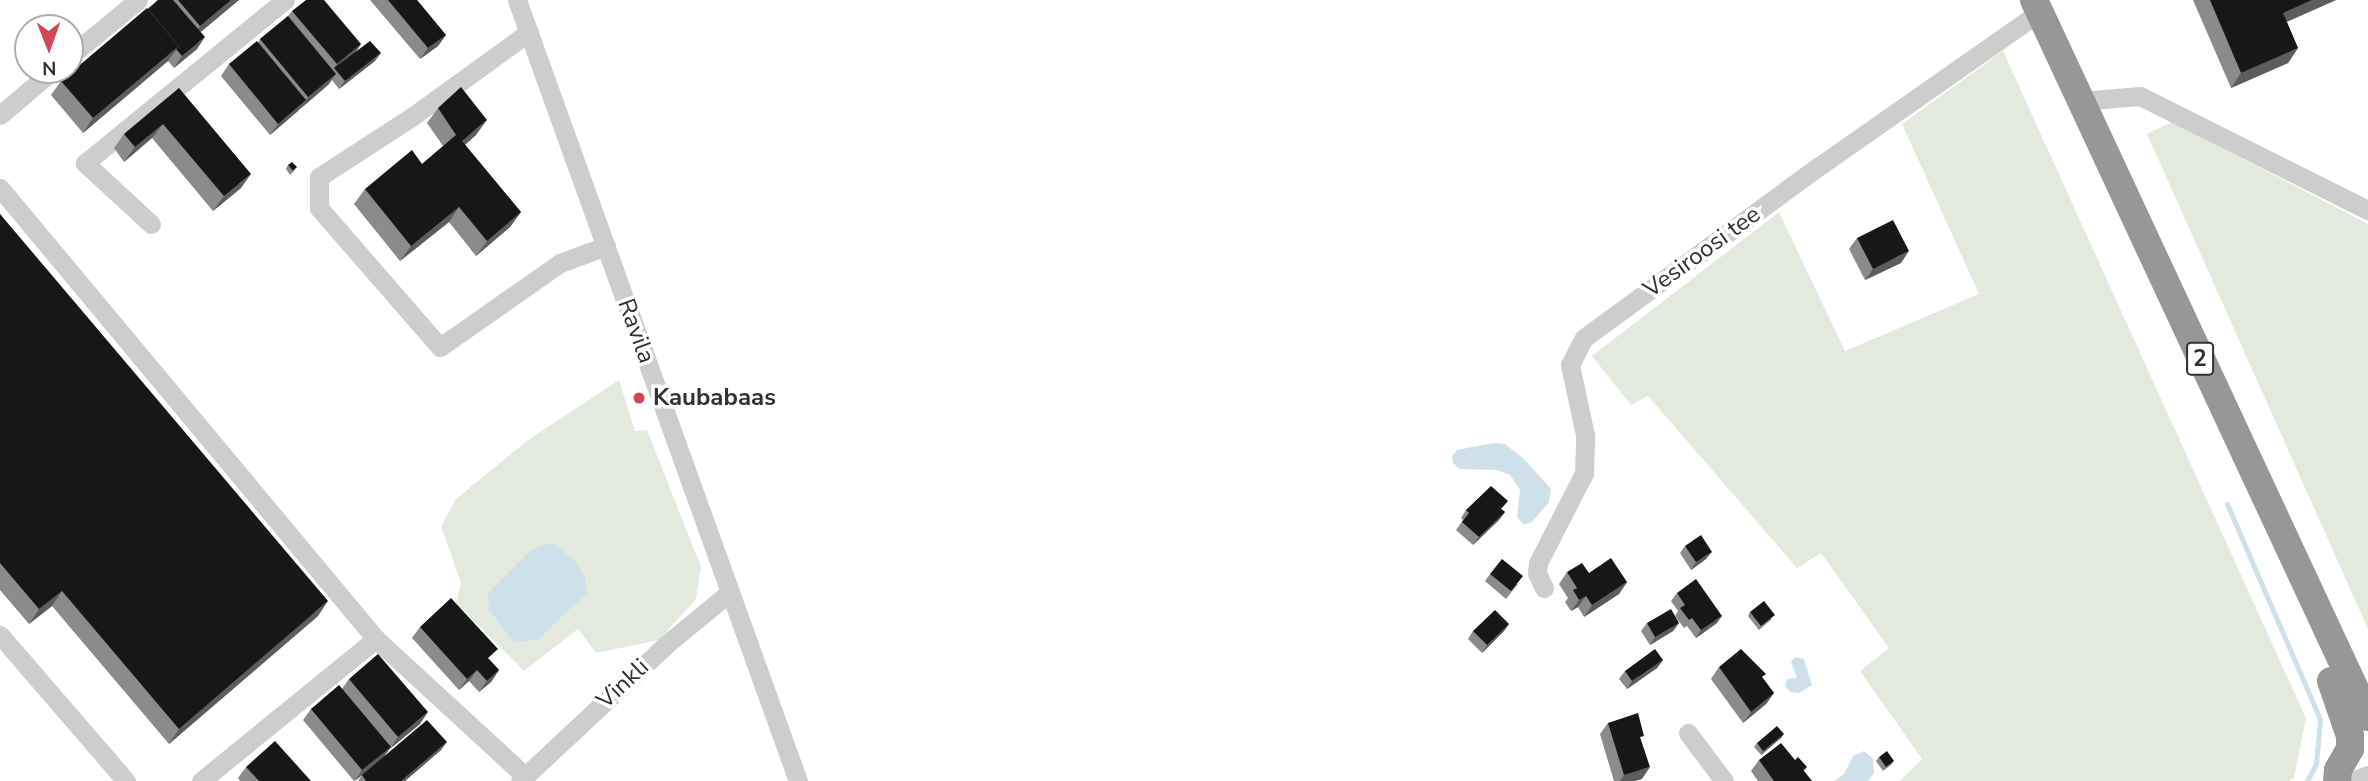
<!DOCTYPE html>
<style>
body{margin:0}
#map{position:relative;width:2368px;height:781px;overflow:hidden;background:#fff;font-family:"Nunito Sans",sans-serif}
div>[style]{position:absolute}
[style*='--x']{left:calc(var(--x)*1px);top:calc(var(--y)*1px);width:calc(var(--w)*1px);rotate:calc(var(--a)*1deg)}
.green>*{inset:0;background:#e4e9dd}
.water>*{inset:0;background:#cee0e9}
.stream>*{height:5px;margin:-2.5px;padding:0 2.5px;transform-origin:2.5px;border-radius:2.5px;background:#cee0e9}
.minor>*{height:19px;margin:-9.5px;padding:0 9.5px;transform-origin:9.5px;border-radius:9.5px;background:#cdcdcd}
.highway>*{height:28px;margin:-14px;padding:0 14px;transform-origin:14px;border-radius:14px;background:#979797}
.wall>*{inset:0;background:#8b8b8b}
.shaded-wall>*{inset:0;background:#5d5d5d}
.building>*{inset:0;background:#171717}
.dots>*{width:19px;height:19px;translate:-50% -50%;box-sizing:border-box;border:4px solid #fff;border-radius:50%}
span{translate:-50% -50%;white-space:nowrap;text-align:center;line-height:1.15;-webkit-text-stroke:7px #fff;paint-order:stroke}
.shield-label span{padding:2px 5px;background:#fff;border:2px solid;border-radius:5px;-webkit-text-stroke-width:0}
.shield-label{font-size:23px;color:#303030;font-weight:700}
.street-label{font-size:24px;color:#303030}
.poi-label{font-size:24px;color:#303030;font-weight:700}
.left{translate:0 -50%;text-align:left}
.north{position:absolute;left:14px;top:14px;width:70px;height:70px;box-sizing:border-box;background:#fff;border:2px solid #acacac;border-radius:50%;rotate:179deg;font-size:19px;font-weight:700;line-height:28px;text-align:center;color:#303030}
.north::after{content:'';display:block;margin:auto;width:24px;height:32px;background:#d34657;clip-path:polygon(50% 0,100% 100%,50% 72%,0 100%)}
</style>
<div id="map">
<div class="green">
<div style="clip-path:polygon(2003px 51px,2306px 718px,2294px 778px,2289px 781px,1900px 781px,1922px 759px,1860px 671px,1889px 648px,1821px 553px,1797px 568px,1648px 396px,1631px 405px,1592px 356px,1779px 212px,1845px 351px,1979px 294px,1902px 124px)"></div>
<div style="clip-path:polygon(2172px 122px,2368px 224px,2368px 629px,2147px 134px)"></div>
<div style="clip-path:polygon(619px 380px,635px 431px,647px 430px,701px 567px,696px 599px,659px 640px,596px 653px,578px 629px,524px 671px,456px 603px,461px 583px,441px 526px,456px 499px,528px 440px)"></div>
</div>
<div class="water">
<div style="clip-path:polygon(1494px 443px,1505px 444px,1524px 459px,1551px 489px,1549px 502px,1531px 523px,1523px 524px,1517px 517px,1520px 490px,1510px 475px,1497px 470px,1460px 469px,1453px 463px,1452px 456px,1457px 450px)"></div>
<div style="clip-path:polygon(552px 543px,575px 560px,585px 577px,587px 593px,537px 640px,514px 642px,489px 610px,488px 593px,531px 550px)"></div>
<div style="clip-path:polygon(1795px 657px,1804px 659px,1812px 685px,1799px 693px,1790px 692px,1785px 686px,1787px 679px,1797px 678px,1791px 662px)"></div>
<div style="clip-path:polygon(1864px 751px,1873px 759px,1874px 773px,1868px 781px,1834px 781px,1844px 774px,1853px 756px)"></div>
</div>
<div class="stream">
<div style="--x:2227;--y:504;--w:234;--a:66.6"></div>
<div style="--x:2320;--y:719;--w:45;--a:95.1"></div>
<div style="--x:2316;--y:764;--w:19;--a:118"></div>
</div>
<div class="minor">
<div style="--x:517;--y:0;--w:830;--a:70.21"></div>
<div style="--x:529;--y:32;--w:143;--a:144.1"></div>
<div style="--x:413;--y:116;--w:112;--a:147"></div>
<div style="--x:319;--y:177;--w:31;--a:90"></div>
<div style="--x:319;--y:208;--w:184;--a:49"></div>
<div style="--x:440;--y:347;--w:146;--a:-35"></div>
<div style="--x:560;--y:263;--w:49;--a:-20.3"></div>
<div style="--x:70;--y:56;--w:88;--a:-39.5"></div>
<div style="--x:2081;--y:101;--w:59;--a:-4.8"></div>
<div style="--x:2140;--y:96;--w:255;--a:26.6"></div>
<div style="--x:0;--y:115;--w:70;--a:-40.3"></div>
<div style="--x:0;--y:188;--w:587;--a:50.18"></div>
<div style="--x:376;--y:639;--w:202;--a:42.6"></div>
<div style="--x:151;--y:224;--w:90;--a:-137.3"></div>
<div style="--x:85;--y:163;--w:258;--a:-39.2"></div>
<div style="--x:1544;--y:588;--w:17;--a:-115"></div>
<div style="--x:1537;--y:573;--w:10;--a:-84"></div>
<div style="--x:1538;--y:563;--w:101;--a:-62.9"></div>
<div style="--x:1584;--y:473;--w:38;--a:-88"></div>
<div style="--x:1585;--y:435;--w:72;--a:-102.1"></div>
<div style="--x:1570;--y:365;--w:30;--a:-63"></div>
<div style="--x:1584;--y:338;--w:290;--a:-36.2"></div>
<div style="--x:1818;--y:167;--w:270;--a:-35"></div>
<div style="--x:0;--y:635;--w:193;--a:49.2"></div>
<div style="--x:1688;--y:733;--w:60;--a:53.1"></div>
<div style="--x:201;--y:781;--w:225;--a:-39.1"></div>
<div style="--x:520;--y:781;--w:202;--a:-43"></div>
<div style="--x:668;--y:643;--w:80;--a:-39.4"></div>
<div style="--x:2352;--y:781;--w:17;--a:-21"></div>
</div>
<div class="highway">
<div style="--x:2034;--y:0;--w:791;--a:65.02"></div>
<div style="--x:2331;--y:681;--w:58;--a:70.9"></div>
<div style="--x:2350;--y:736;--w:13;--a:90"></div>
<div style="--x:2350;--y:749;--w:24;--a:120"></div>
<div style="--x:2338;--y:770;--w:11;--a:95"></div>
</div>
<div class="wall">
<div style="clip-path:polygon(158px 0,239px 0,200px 32px,197px 49px,174px 68px,168px 61px,83px 133px,51px 95px,61px 81px)"></div>
<div style="clip-path:polygon(370px 0,417px 0,446px 35px,438px 46px,420px 59px)"></div>
<div style="clip-path:polygon(2193px 0,2336px 0,2287px 22px,2298px 48px,2288px 63px,2231px 88px)"></div>
<div style="clip-path:polygon(292px 11px,361px 44px,356px 52px,375px 61px,339px 89px,332px 80px,328px 85px,270px 135px,221px 76px,229px 64px,258px 43px,260px 39px,288px 16px)"></div>
<div style="clip-path:polygon(179px 88px,241px 188px,213px 211px,152px 138px,124px 162px,114px 148px,124px 134px)"></div>
<div style="clip-path:polygon(438px 108px,476px 135px,465px 145px,521px 212px,510px 227px,476px 256px,449px 222px,400px 261px,354px 204px,365px 189px,422px 164px,443px 146px,427px 123px)"></div>
<div style="clip-path:polygon(288px 165px,294px 171px,290px 175px,286px 169px)"></div>
<div style="clip-path:polygon(0 214px,318px 616px,169px 744px,52px 606px,29px 624px,0 590px)"></div>
<div style="clip-path:polygon(1857px 238px,1901px 263px,1865px 280px,1849px 249px)"></div>
<div style="clip-path:polygon(1502px 509px,1505px 512px,1499px 520px,1473px 545px,1456px 530px,1463px 520px,1461px 518px,1466px 510px)"></div>
<div style="clip-path:polygon(1685px 546px,1706px 559px,1691px 570px,1680px 553px)"></div>
<div style="clip-path:polygon(1567px 572px,1589px 573px,1627px 582px,1619px 594px,1584px 617px,1578px 607px,1571px 611px,1565px 602px,1568px 598px,1559px 584px)"></div>
<div style="clip-path:polygon(1490px 574px,1518px 584px,1506px 599px,1485px 581px)"></div>
<div style="clip-path:polygon(1677px 593px,1717px 623px,1696px 638px,1687px 626px,1684px 628px,1675px 616px,1678px 611px,1671px 601px)"></div>
<div style="clip-path:polygon(1750px 612px,1772px 619px,1759px 630px,1748px 616px)"></div>
<div style="clip-path:polygon(1647px 623px,1679px 623px,1673px 631px,1650px 645px,1641px 631px)"></div>
<div style="clip-path:polygon(1509px 624px,1504px 631px,1482px 653px,1468px 639px,1473px 631px)"></div>
<div style="clip-path:polygon(420px 627px,490px 660px,499px 670px,491px 682px,479px 692px,469px 681px,459px 690px,412px 638px)"></div>
<div style="clip-path:polygon(1663px 660px,1657px 668px,1627px 689px,1619px 679px,1625px 671px)"></div>
<div style="clip-path:polygon(1719px 667px,1763px 678px,1774px 693px,1766px 704px,1743px 723px,1711px 679px)"></div>
<div style="clip-path:polygon(349px 679px,420px 724px,390px 748px,383px 757px,441px 750px,405px 781px,358px 781px,362px 775px,354px 781px,303px 720px,311px 709px,342px 689px)"></div>
<div style="clip-path:polygon(1608px 723px,1641px 740px,1642px 779px,1634px 781px,1614px 781px,1600px 734px)"></div>
<div style="clip-path:polygon(1784px 734px,1781px 738px,1761px 755px,1754px 747px,1757px 743px)"></div>
<div style="clip-path:polygon(1879px 757px,1894px 761px,1891px 765px,1883px 771px,1876px 761px)"></div>
<div style="clip-path:polygon(1759px 760px,1795px 760px,1807px 767px,1804px 771px,1812px 781px,1758px 781px,1751px 771px)"></div>
<div style="clip-path:polygon(246px 767px,311px 781px,240px 781px,238px 778px)"></div>
</div>
<div class="shaded-wall">
<div style="clip-path:polygon(231px 0,239px 0,190px 41px,200px 26px)"></div>
<div style="clip-path:polygon(2312px 0,2336px 0,2272px 28px,2283px 13px)"></div>
<div style="clip-path:polygon(446px 35px,438px 46px,420px 59px,428px 48px)"></div>
<div style="clip-path:polygon(205px 37px,197px 49px,174px 68px,182px 56px)"></div>
<div style="clip-path:polygon(361px 44px,353px 56px,334px 68px,337px 64px)"></div>
<div style="clip-path:polygon(179px 46px,168px 61px,83px 133px,93px 118px)"></div>
<div style="clip-path:polygon(2298px 48px,2288px 63px,2231px 88px,2241px 73px)"></div>
<div style="clip-path:polygon(381px 53px,375px 61px,339px 89px,345px 81px)"></div>
<div style="clip-path:polygon(336px 74px,328px 85px,300px 109px,308px 97px)"></div>
<div style="clip-path:polygon(306px 100px,298px 111px,270px 135px,278px 124px)"></div>
<div style="clip-path:polygon(487px 120px,476px 135px,452px 156px,462px 141px)"></div>
<div style="clip-path:polygon(163px 124px,152px 138px,124px 162px,135px 147px)"></div>
<div style="clip-path:polygon(251px 174px,241px 188px,213px 211px,224px 196px)"></div>
<div style="clip-path:polygon(459px 207px,449px 222px,400px 261px,411px 246px)"></div>
<div style="clip-path:polygon(521px 212px,510px 227px,476px 256px,487px 241px)"></div>
<div style="clip-path:polygon(1909px 251px,1901px 263px,1865px 280px,1873px 269px)"></div>
<div style="clip-path:polygon(1505px 512px,1499px 520px,1473px 545px,1479px 537px)"></div>
<div style="clip-path:polygon(1712px 552px,1706px 559px,1691px 570px,1696px 562px)"></div>
<div style="clip-path:polygon(1627px 582px,1619px 594px,1584px 617px,1592px 605px)"></div>
<div style="clip-path:polygon(62px 591px,52px 606px,29px 624px,39px 609px)"></div>
<div style="clip-path:polygon(1586px 596px,1578px 607px,1571px 611px,1579px 600px)"></div>
<div style="clip-path:polygon(328px 601px,318px 616px,169px 744px,179px 729px)"></div>
<div style="clip-path:polygon(1722px 616px,1717px 623px,1696px 638px,1701px 630px)"></div>
<div style="clip-path:polygon(1679px 623px,1673px 631px,1650px 645px,1655px 637px)"></div>
<div style="clip-path:polygon(1509px 624px,1504px 631px,1482px 653px,1487px 645px)"></div>
<div style="clip-path:polygon(1663px 660px,1657px 668px,1627px 689px,1632px 681px)"></div>
<div style="clip-path:polygon(477px 670px,469px 681px,459px 690px,467px 679px)"></div>
<div style="clip-path:polygon(499px 670px,491px 682px,479px 692px,487px 681px)"></div>
<div style="clip-path:polygon(1774px 693px,1766px 704px,1743px 723px,1751px 712px)"></div>
<div style="clip-path:polygon(428px 712px,420px 724px,390px 749px,398px 737px)"></div>
<div style="clip-path:polygon(1784px 734px,1781px 738px,1761px 755px,1763px 751px)"></div>
<div style="clip-path:polygon(447px 742px,441px 750px,405px 781px,401px 781px)"></div>
<div style="clip-path:polygon(391px 747px,383px 758px,355px 781px,362px 770px)"></div>
<div style="clip-path:polygon(1650px 767px,1642px 779px,1634px 781px,1620px 781px,1624px 775px)"></div>
</div>
<div class="building">
<div style="clip-path:polygon(158px 0,173px 0,205px 37px,182px 56px,176px 49px,179px 46px,148px 9px)"></div>
<div style="clip-path:polygon(178px 0,231px 0,200px 26px)"></div>
<div style="clip-path:polygon(306px 0,324px 0,361px 44px,337px 64px,292px 11px)"></div>
<div style="clip-path:polygon(388px 0,417px 0,446px 35px,428px 48px)"></div>
<div style="clip-path:polygon(2210px 0,2312px 0,2283px 13px,2298px 48px,2241px 73px)"></div>
<div style="clip-path:polygon(147px 8px,179px 46px,93px 118px,61px 81px)"></div>
<div style="clip-path:polygon(288px 16px,336px 74px,308px 97px,260px 39px)"></div>
<div style="clip-path:polygon(257px 41px,306px 100px,278px 124px,229px 64px)"></div>
<div style="clip-path:polygon(370px 41px,381px 53px,345px 81px,334px 68px)"></div>
<div style="clip-path:polygon(461px 87px,487px 120px,462px 141px,521px 212px,487px 241px,459px 207px,411px 246px,365px 189px,412px 150px,422px 164px,456px 135px,438px 108px)"></div>
<div style="clip-path:polygon(179px 88px,251px 174px,224px 196px,163px 124px,135px 147px,124px 134px)"></div>
<div style="clip-path:polygon(292px 162px,297px 167px,293px 171px,288px 165px)"></div>
<div style="clip-path:polygon(0 214px,328px 601px,179px 729px,62px 591px,39px 609px,0 563px)"></div>
<div style="clip-path:polygon(1893px 220px,1909px 251px,1873px 269px,1857px 238px)"></div>
<div style="clip-path:polygon(1491px 486px,1508px 501px,1501px 509px,1505px 512px,1479px 537px,1462px 522px,1469px 513px,1466px 510px)"></div>
<div style="clip-path:polygon(1701px 535px,1712px 552px,1696px 562px,1685px 546px)"></div>
<div style="clip-path:polygon(1611px 558px,1627px 582px,1592px 605px,1586px 596px,1579px 600px,1573px 590px,1577px 588px,1567px 572px,1582px 563px,1589px 573px)"></div>
<div style="clip-path:polygon(1502px 559px,1523px 576px,1511px 591px,1490px 574px)"></div>
<div style="clip-path:polygon(1696px 579px,1722px 616px,1701px 630px,1692px 618px,1689px 620px,1680px 608px,1685px 605px,1677px 593px)"></div>
<div style="clip-path:polygon(451px 598px,498px 649px,488px 658px,499px 670px,487px 681px,477px 670px,467px 679px,420px 627px)"></div>
<div style="clip-path:polygon(1764px 601px,1775px 615px,1761px 626px,1750px 612px)"></div>
<div style="clip-path:polygon(1671px 609px,1679px 623px,1655px 637px,1647px 623px)"></div>
<div style="clip-path:polygon(1495px 610px,1509px 624px,1487px 645px,1473px 631px)"></div>
<div style="clip-path:polygon(1655px 649px,1663px 660px,1632px 681px,1625px 671px)"></div>
<div style="clip-path:polygon(1741px 649px,1766px 674px,1762px 677px,1774px 693px,1751px 712px,1719px 667px)"></div>
<div style="clip-path:polygon(378px 654px,428px 712px,398px 737px,349px 679px)"></div>
<div style="clip-path:polygon(339px 685px,391px 747px,362px 770px,311px 709px)"></div>
<div style="clip-path:polygon(1638px 713px,1644px 736px,1640px 737px,1650px 767px,1624px 775px,1608px 723px)"></div>
<div style="clip-path:polygon(427px 720px,447px 742px,401px 781px,366px 781px,362px 775px)"></div>
<div style="clip-path:polygon(1777px 726px,1784px 734px,1763px 751px,1757px 743px)"></div>
<div style="clip-path:polygon(275px 741px,311px 781px,259px 781px,246px 767px)"></div>
<div style="clip-path:polygon(1781px 743px,1795px 760px,1798px 757px,1807px 767px,1803px 770px,1812px 781px,1774px 781px,1759px 760px)"></div>
<div style="clip-path:polygon(1887px 751px,1894px 761px,1886px 767px,1879px 757px)"></div>
</div>
<div class="dots">
<div style="left:639px;top:398px;background:#d34657"></div>
</div>
<div class="shield-label">
<span style="left:2200px;top:359px">2</span>
</div>
<div class="street-label">
<span style="left:1702px;top:252px;rotate:-36deg">Vesiroosi tee</span>
<span style="left:636px;top:331px;rotate:70deg">Ravila</span>
<span style="left:623px;top:684px;rotate:-43deg">Vinkli</span>
</div>
<div class="poi-label">
<span class="left" style="left:653px;top:398px">Kaubabaas</span>
</div>
<div class="north">N</div>
</div>
